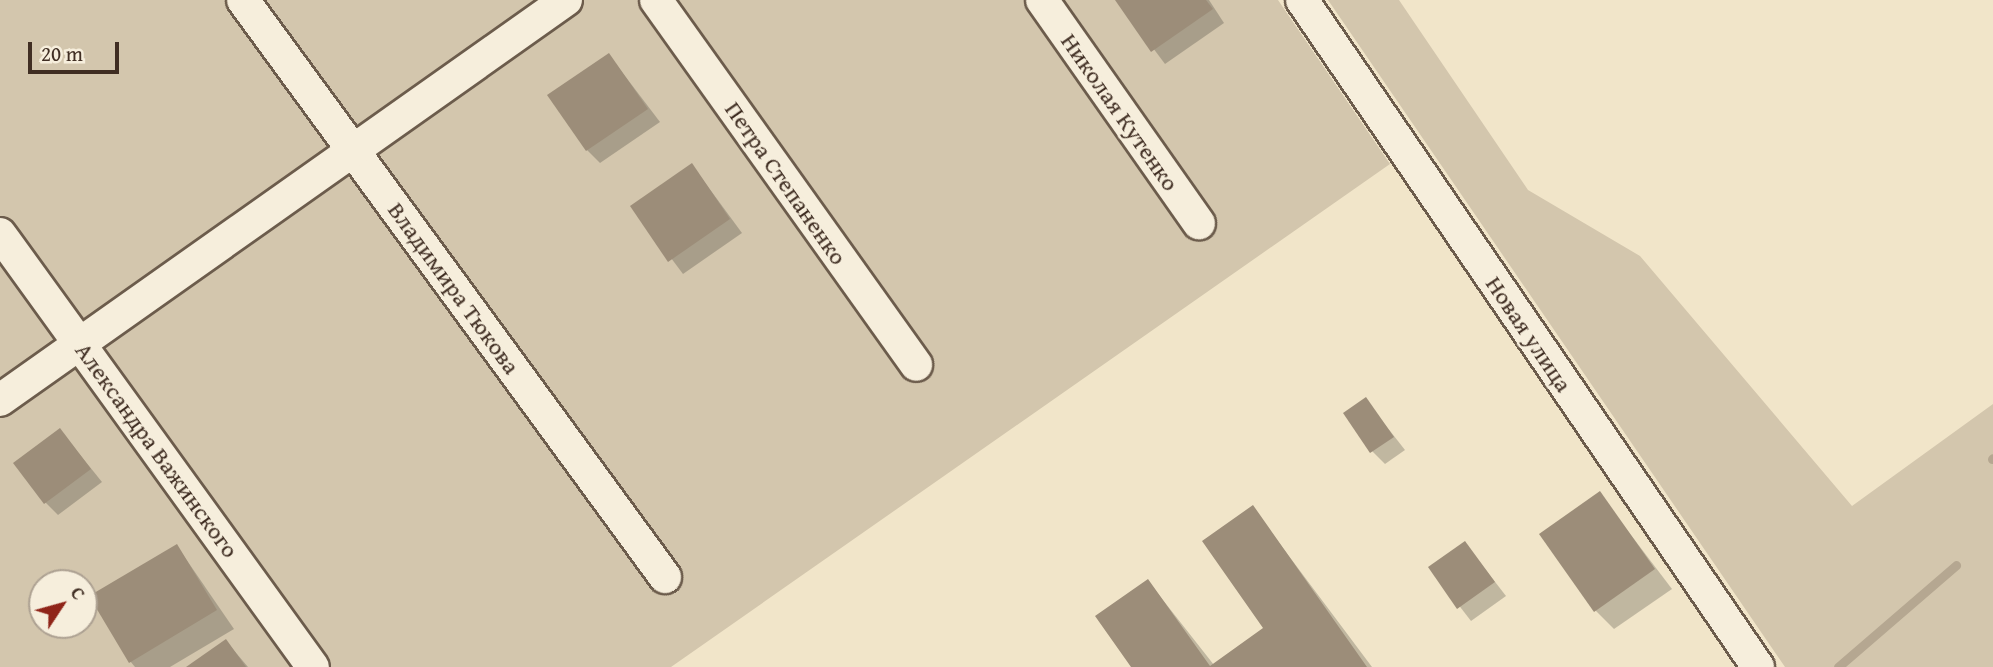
<!DOCTYPE html>
<meta charset="utf-8">
<style>
body{margin:0}
#map{position:relative;width:1993px;height:667px;overflow:hidden;background:#f1e5c9;font-family:"Gentium Book Plus",serif}
div>[style]{position:absolute}
[style*='--x']{left:calc(var(--x)*1px);top:calc(var(--y)*1px);width:calc(var(--w)*1px);rotate:calc(var(--a)*1deg)}
.green>*{inset:0;background:#d3c6ad}
.shadow>*{inset:0;background:#0003}
.stream>*{height:9px;margin:-4.5px;padding:0 4.5px;transform-origin:4.5px;border-radius:4.5px;background:#b5a791}
.building>*{inset:0;background:#9c8d79}
.roads{filter:drop-shadow(2px 0 #6c5c4c) drop-shadow(-2px 0 #6c5c4c) drop-shadow(0 2px #6c5c4c) drop-shadow(0 -2px #6c5c4c)}
.minor>*{height:32px;margin:-16px;padding:0 16px;transform-origin:16px;border-radius:16px;background:#f6eedc}
span{translate:-50% -50%;white-space:nowrap;text-align:center;line-height:1.15;-webkit-text-stroke:5px #f6eedc;paint-order:stroke}
.street-label{font-size:24px;color:#402e23}
.north{position:absolute;left:28px;top:569px;width:70px;height:70px;box-sizing:border-box;background:#f6eedc;border:2px solid #ada192;border-radius:50%;rotate:54deg;font-size:19px;font-weight:700;line-height:28px;text-align:center;color:#402e23}
.north::after{content:'';display:block;margin:auto;width:24px;height:32px;background:#8f2418;clip-path:polygon(50% 0,100% 100%,50% 72%,0 100%)}
.scale{position:absolute;left:28px;top:42px;width:91px;height:32px;box-sizing:border-box;border:4px solid #402e23;border-top:0;padding-left:9px;font-size:21px;line-height:24px;white-space:nowrap;color:#402e23;-webkit-text-stroke:5px #f6eedc;paint-order:stroke}
</style>
<div id="map">
<div class="green">
<div style="clip-path:polygon(evenodd,0 0,1278px 0,1390px 164px,671px 667px,0 667px,0 0,42px 583px,84px 583px,84px 625px,42px 625px,42px 583px)"></div>
<div style="clip-path:polygon(1328px 0,1399px 0,1528px 190px,1640px 256px,1852px 506px,1993px 404px,1993px 667px,1785px 667px)"></div>
</div>
<div class="shadow">
<div style="clip-path:polygon(1117px 0,1209px 0,1224px 23px,1165px 64px)"></div>
<div style="clip-path:polygon(609px 55px,660px 122px,600px 163px,587px 150px)"></div>
<div style="clip-path:polygon(692px 165px,742px 233px,683px 274px,632px 206px)"></div>
<div style="clip-path:polygon(1365px 399px,1405px 450px,1385px 464px,1372px 451px)"></div>
<div style="clip-path:polygon(60px 430px,102px 482px,58px 515px,45px 502px)"></div>
<div style="clip-path:polygon(1599px 493px,1672px 589px,1614px 629px,1596px 611px)"></div>
<div style="clip-path:polygon(1253px 508px,1372px 667px,1133px 667px,1148px 581px,1214px 665px,1266px 628px)"></div>
<div style="clip-path:polygon(1465px 543px,1506px 596px,1471px 621px,1430px 568px)"></div>
<div style="clip-path:polygon(177px 546px,234px 629px,170px 667px,135px 667px,130px 661px)"></div>
<div style="clip-path:polygon(226px 641px,248px 667px,189px 667px)"></div>
</div>
<div class="stream">
<div style="--x:1992;--y:459;--w:1;--a:-45"></div>
<div style="--x:1838;--y:667;--w:156;--a:-40.8"></div>
</div>
<div class="building">
<div style="clip-path:polygon(1115px 0,1206px 0,1213px 9px,1151px 52px)"></div>
<div style="clip-path:polygon(609px 53px,648px 109px,586px 151px,547px 95px)"></div>
<div style="clip-path:polygon(692px 163px,730px 219px,668px 262px,630px 206px)"></div>
<div style="clip-path:polygon(1366px 397px,1394px 437px,1370px 453px,1343px 413px)"></div>
<div style="clip-path:polygon(60px 428px,91px 469px,44px 504px,13px 463px)"></div>
<div style="clip-path:polygon(1600px 491px,1655px 569px,1594px 612px,1539px 534px)"></div>
<div style="clip-path:polygon(1253px 505px,1367px 667px,1131px 667px,1095px 616px,1148px 579px,1210px 666px,1263px 628px,1202px 541px)"></div>
<div style="clip-path:polygon(1465px 541px,1495px 582px,1457px 609px,1428px 567px)"></div>
<div style="clip-path:polygon(177px 544px,217px 610px,129px 663px,89px 596px)"></div>
<div style="clip-path:polygon(226px 639px,246px 667px,186px 667px)"></div>
</div>
<div class="roads">
<div class="minor">
<div style="--x:243;--y:0;--w:715;--a:53.82"></div>
<div style="--x:656;--y:0;--w:448;--a:54.5"></div>
<div style="--x:1042;--y:0;--w:273;--a:54.9"></div>
<div style="--x:1302;--y:0;--w:808;--a:55.64"></div>
<div style="--x:0;--y:234;--w:534;--a:54.14"></div>
<div style="--x:0;--y:400;--w:693;--a:-35.25"></div>
</div>
</div>
<div class="street-label">
<span style="left:1120px;top:112px;rotate:55deg">Николая Кутенко</span>
<span style="left:786px;top:183px;rotate:55deg">Петра Степаненко</span>
<span style="left:454px;top:288px;rotate:54deg">Владимира Тюкова</span>
<span style="left:1529px;top:334px;rotate:56deg">Новая улица</span>
<span style="left:157px;top:450px;rotate:54deg">Александра Важинского</span>
</div>
<div class="north">С</div>
<div class="scale">20 m</div>
</div>
